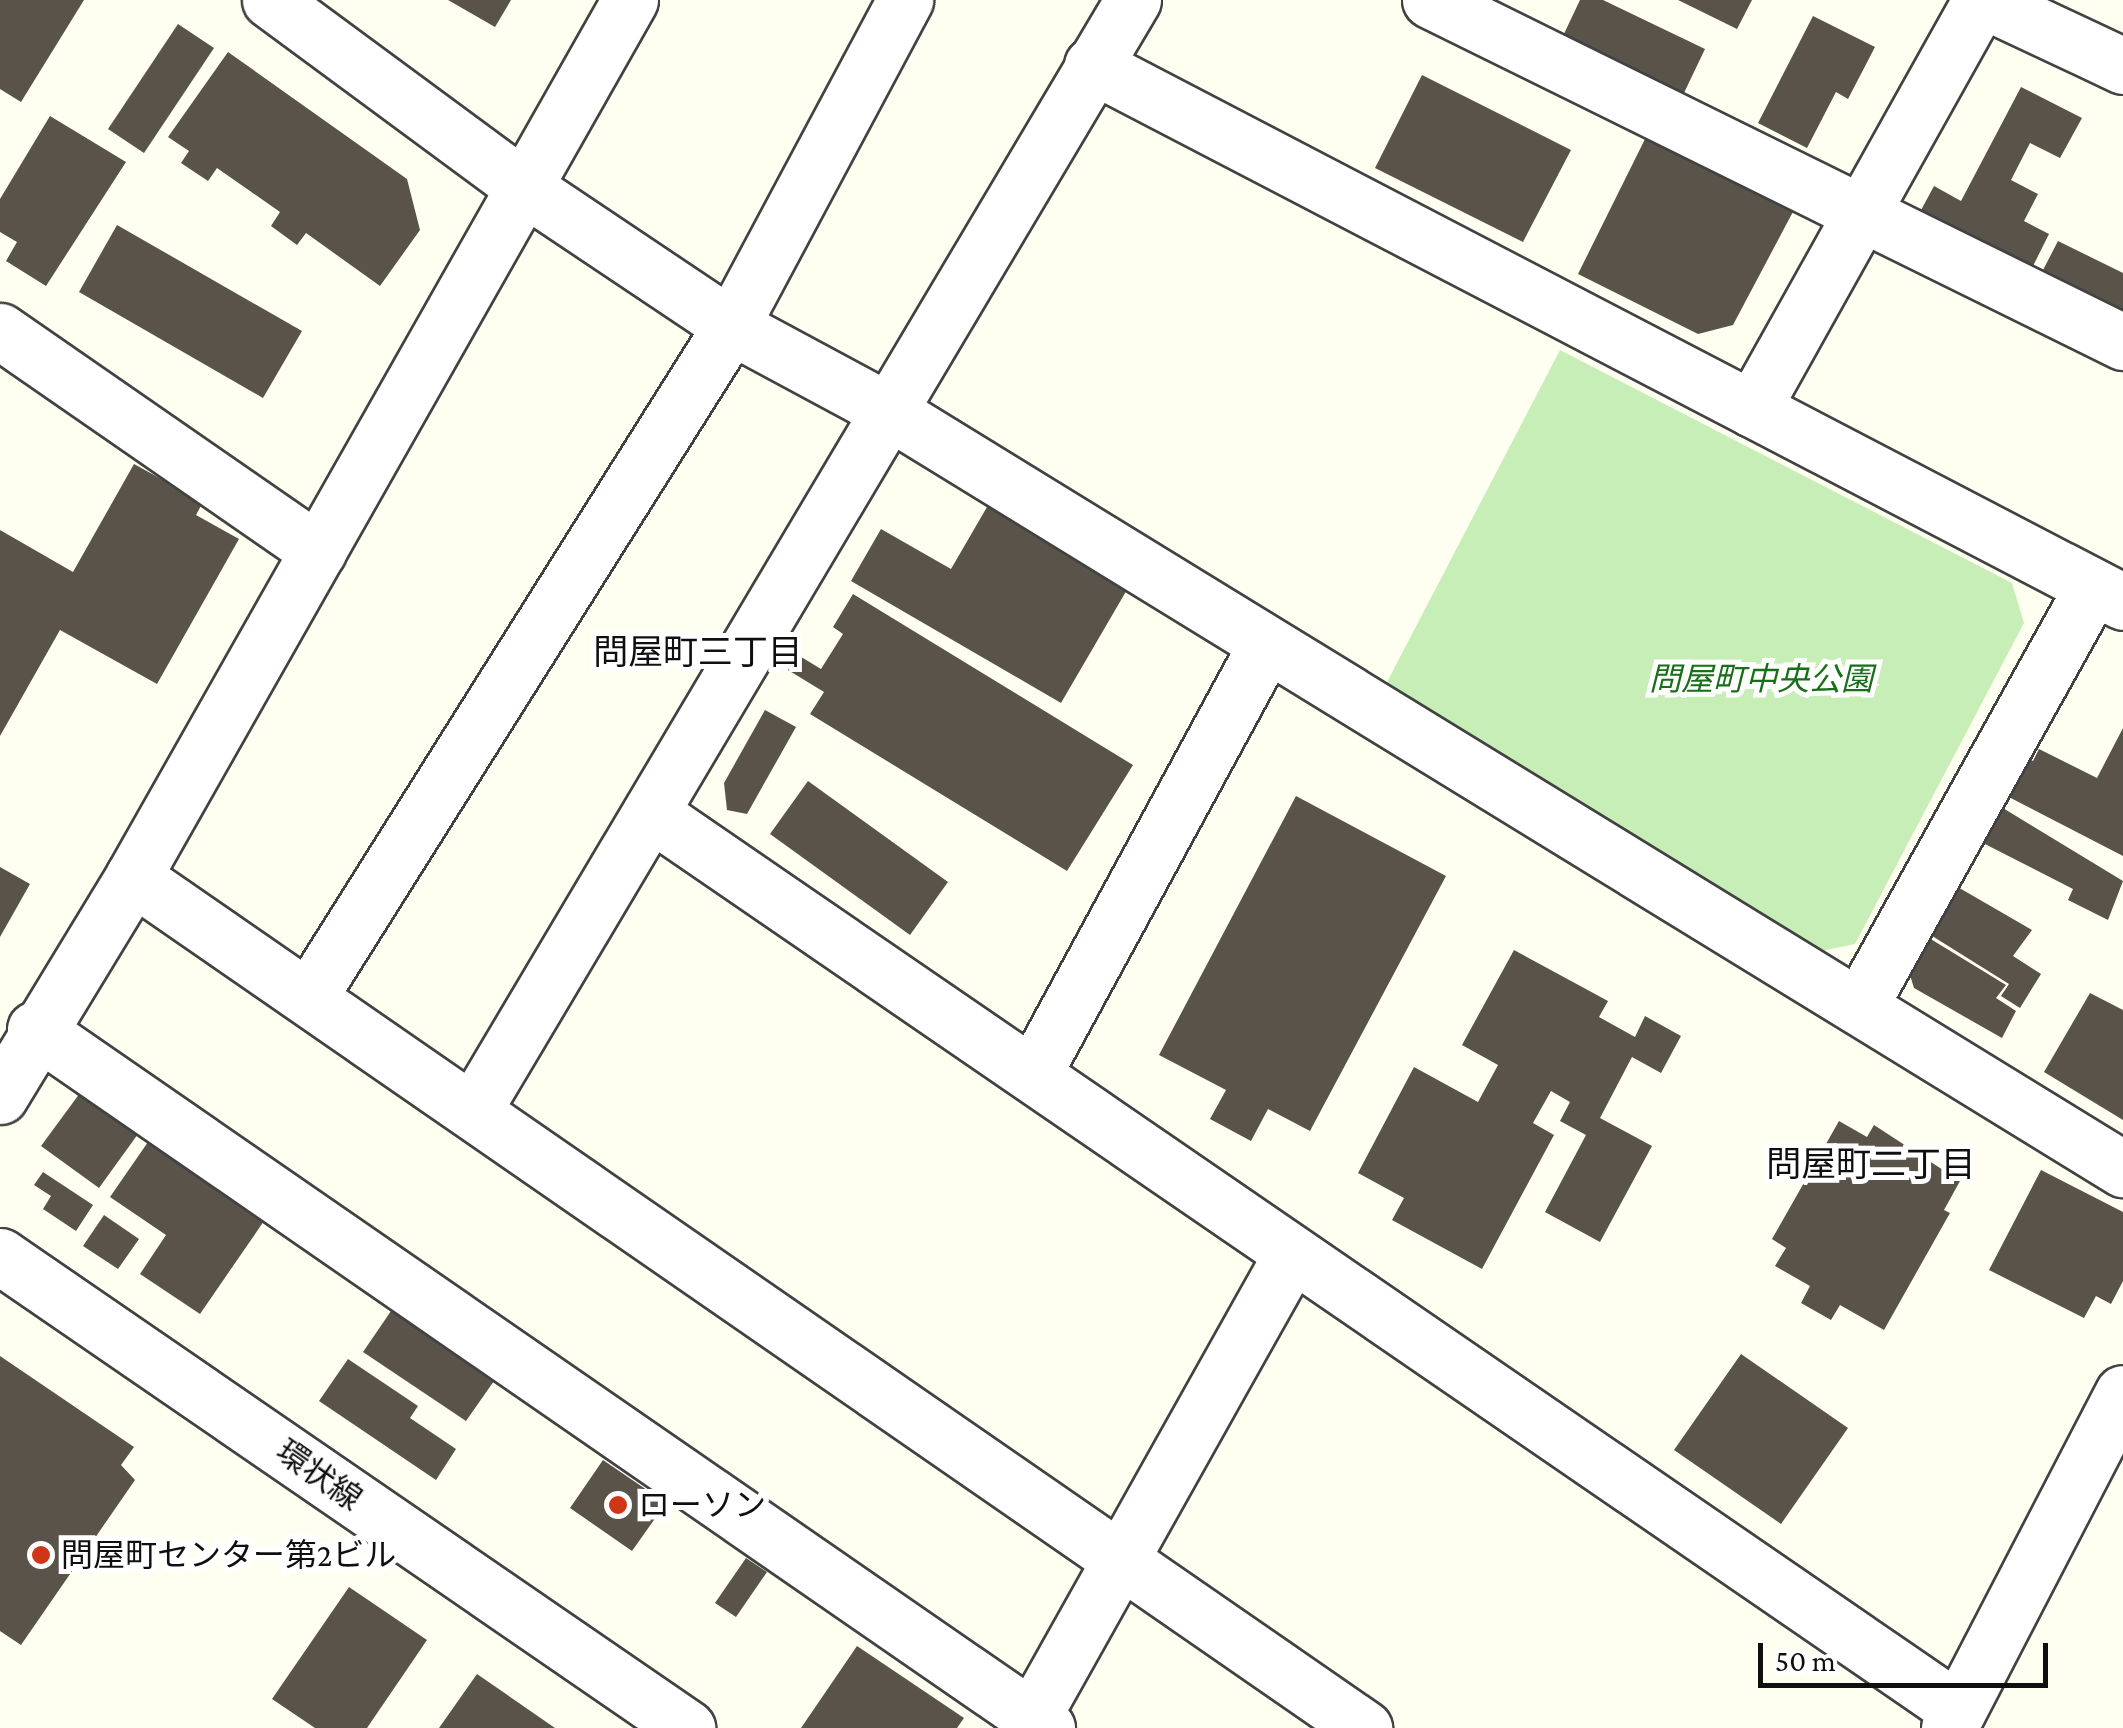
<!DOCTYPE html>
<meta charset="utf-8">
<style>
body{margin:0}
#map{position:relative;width:2123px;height:1728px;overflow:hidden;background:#fffff1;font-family:"Crimson Pro","Noto Sans JP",serif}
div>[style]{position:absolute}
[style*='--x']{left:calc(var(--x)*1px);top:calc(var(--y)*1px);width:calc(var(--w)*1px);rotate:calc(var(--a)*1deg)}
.green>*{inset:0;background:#c7eeb6}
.building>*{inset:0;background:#59534a}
.roads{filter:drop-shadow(2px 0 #424242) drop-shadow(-2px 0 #424242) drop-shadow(0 2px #424242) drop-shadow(0 -2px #424242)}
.minor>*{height:55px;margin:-27.5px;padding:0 27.5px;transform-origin:27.5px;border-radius:27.5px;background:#fff}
.dots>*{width:28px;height:28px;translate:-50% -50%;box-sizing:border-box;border:5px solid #fff;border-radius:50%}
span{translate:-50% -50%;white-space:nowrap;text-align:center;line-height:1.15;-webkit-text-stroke:10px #fff;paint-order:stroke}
.park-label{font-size:32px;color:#176f18;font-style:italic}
.street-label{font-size:32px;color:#0f0f0f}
.poi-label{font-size:32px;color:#0f0f0f}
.left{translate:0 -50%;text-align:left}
.neighbourhood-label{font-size:35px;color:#0f0f0f}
.scale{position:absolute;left:1758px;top:1643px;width:290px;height:45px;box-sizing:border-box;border:5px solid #0f0f0f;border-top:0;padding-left:12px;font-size:30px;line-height:35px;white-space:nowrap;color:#0f0f0f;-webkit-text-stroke:8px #fff;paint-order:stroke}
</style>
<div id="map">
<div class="green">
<div style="clip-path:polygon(1560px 350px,2012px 583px,2024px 623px,1855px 944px,1821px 951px,1386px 684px)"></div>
</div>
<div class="building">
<div style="clip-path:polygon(0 0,84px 0,21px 102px,0 89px)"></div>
<div style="clip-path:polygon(448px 0,511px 0,495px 27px)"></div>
<div style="clip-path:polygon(1580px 0,1603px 0,1705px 49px,1683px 95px,1562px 38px)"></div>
<div style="clip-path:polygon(1678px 0,1752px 0,1737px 29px)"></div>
<div style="clip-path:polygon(1813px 16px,1875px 47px,1848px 99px,1836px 92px,1807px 148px,1758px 123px)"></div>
<div style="clip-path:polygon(178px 24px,214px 48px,144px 153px,108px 129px)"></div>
<div style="clip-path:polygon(228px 52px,407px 179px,420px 230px,380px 286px,306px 233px,297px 245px,271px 226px,280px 212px,217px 168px,208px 181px,181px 163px,189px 151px,168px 137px)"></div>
<div style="clip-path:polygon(1422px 75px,1571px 150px,1523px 242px,1375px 168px)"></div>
<div style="clip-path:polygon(2021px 87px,2082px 118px,2060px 158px,2030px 143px,2011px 180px,2038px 194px,2024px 221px,2049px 234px,2031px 270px,1920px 212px,1934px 186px,1961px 201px)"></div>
<div style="clip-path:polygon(50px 116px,126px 162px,46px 286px,6px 261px,17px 242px,0 232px,0 199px)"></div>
<div style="clip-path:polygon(1647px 135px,1795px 208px,1733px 325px,1698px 334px,1578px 274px)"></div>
<div style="clip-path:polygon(117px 225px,302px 331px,263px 398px,79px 292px)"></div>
<div style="clip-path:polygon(2058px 241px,2123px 273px,2123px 313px,2042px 272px)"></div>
<div style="clip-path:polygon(134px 464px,203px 502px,196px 515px,239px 539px,157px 684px,60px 630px,0 736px,0 530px,73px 572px)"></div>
<div style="clip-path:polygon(987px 507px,1128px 588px,1061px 703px,851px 581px,881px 529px,951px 569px)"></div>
<div style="clip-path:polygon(853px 594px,1133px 765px,1067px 871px,810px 714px,824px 692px,788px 670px,798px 655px,821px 669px,843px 634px,833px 627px)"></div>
<div style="clip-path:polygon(765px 710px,796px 727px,747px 814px,727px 810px,724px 783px)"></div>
<div style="clip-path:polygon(2123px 728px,2123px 856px,2001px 793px,2021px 754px,2033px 761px,2039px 749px,2097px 778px)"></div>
<div style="clip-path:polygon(808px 781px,948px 882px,910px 935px,770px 834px)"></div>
<div style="clip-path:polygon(1296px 796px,1446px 876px,1310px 1131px,1268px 1109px,1251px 1141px,1210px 1119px,1226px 1090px,1159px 1055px)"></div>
<div style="clip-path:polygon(1998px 805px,2123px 881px,2108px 920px,2068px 900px,2073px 889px,1979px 841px)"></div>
<div style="clip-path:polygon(0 867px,30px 884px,0 937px)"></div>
<div style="clip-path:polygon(1956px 886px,2032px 930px,2013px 956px,2041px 974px,2020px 1008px,2001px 996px,2009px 984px,1929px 934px)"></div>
<div style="clip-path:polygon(1929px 938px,2006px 985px,1996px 998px,2016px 1011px,2002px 1038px,1914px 988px,1909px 972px)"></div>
<div style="clip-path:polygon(1514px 950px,1608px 1001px,1599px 1017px,1635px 1037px,1645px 1016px,1681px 1036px,1661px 1073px,1632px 1057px,1600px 1118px,1652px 1146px,1600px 1242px,1545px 1212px,1586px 1135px,1560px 1121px,1570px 1102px,1551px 1091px,1533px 1123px,1554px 1135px,1482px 1269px,1392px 1220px,1404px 1198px,1358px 1173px,1414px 1067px,1478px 1102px,1498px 1065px,1462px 1045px)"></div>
<div style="clip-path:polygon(2090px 993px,2123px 1010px,2123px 1120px,2044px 1072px)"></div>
<div style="clip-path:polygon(80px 1093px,138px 1134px,99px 1188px,41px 1146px)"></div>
<div style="clip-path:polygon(1839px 1121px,1867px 1137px,1874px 1125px,1960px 1181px,1944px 1210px,1950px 1213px,1884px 1330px,1840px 1305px,1831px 1320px,1801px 1303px,1810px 1286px,1775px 1266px,1786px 1248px,1772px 1239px)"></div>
<div style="clip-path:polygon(148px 1142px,264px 1221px,200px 1314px,140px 1274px,166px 1235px,110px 1197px)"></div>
<div style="clip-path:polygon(2041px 1170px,2123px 1212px,2123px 1281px,2111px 1304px,2096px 1296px,2084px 1318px,1989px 1270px)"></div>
<div style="clip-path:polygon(43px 1172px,93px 1205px,76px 1231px,43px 1209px,51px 1196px,34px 1185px)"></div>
<div style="clip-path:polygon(104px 1215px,139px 1239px,118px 1269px,83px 1246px)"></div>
<div style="clip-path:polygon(391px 1311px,494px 1381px,466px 1421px,363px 1352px)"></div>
<div style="clip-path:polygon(1741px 1354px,1848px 1428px,1781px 1524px,1674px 1450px)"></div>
<div style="clip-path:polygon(0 1356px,134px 1447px,121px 1465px,135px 1480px,21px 1645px,0 1631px)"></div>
<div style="clip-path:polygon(348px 1359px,418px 1406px,410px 1418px,456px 1449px,436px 1480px,319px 1401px)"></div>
<div style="clip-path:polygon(603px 1460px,666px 1503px,632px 1551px,570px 1508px)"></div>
<div style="clip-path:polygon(746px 1558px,767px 1572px,736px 1617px,715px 1603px)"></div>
<div style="clip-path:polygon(349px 1587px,427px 1640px,367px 1728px,315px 1728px,272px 1699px)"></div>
<div style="clip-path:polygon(857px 1646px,964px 1718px,957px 1728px,801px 1728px)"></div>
<div style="clip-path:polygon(477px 1674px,555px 1728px,439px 1728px)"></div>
</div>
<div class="roads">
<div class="minor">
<div style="--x:270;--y:0;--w:313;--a:36.4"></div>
<div style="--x:522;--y:186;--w:252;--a:33.8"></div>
<div style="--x:731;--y:326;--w:175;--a:28.3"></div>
<div style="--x:885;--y:409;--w:1453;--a:31.55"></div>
<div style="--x:1430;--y:0;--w:773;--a:26.27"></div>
<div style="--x:1983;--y:0;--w:155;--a:25.2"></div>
<div style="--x:1092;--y:65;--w:1162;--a:27.51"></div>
<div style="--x:0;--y:331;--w:387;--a:34.7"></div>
<div style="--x:1752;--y:409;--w:469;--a:-60.8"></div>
<div style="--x:651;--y:813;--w:1585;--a:34.46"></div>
<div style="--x:133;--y:877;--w:1497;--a:34.66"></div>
<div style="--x:310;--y:995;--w:790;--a:-57.82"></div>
<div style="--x:731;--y:326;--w:370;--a:-61.9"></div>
<div style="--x:1860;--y:1005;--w:479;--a:-60.9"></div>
<div style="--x:35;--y:1029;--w:1230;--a:34.63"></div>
<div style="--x:1033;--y:1074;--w:486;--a:-61.5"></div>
<div style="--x:0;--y:1096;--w:256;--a:-58.7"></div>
<div style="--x:133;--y:877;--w:1008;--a:-60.46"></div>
<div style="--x:474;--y:1109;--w:1290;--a:-59.28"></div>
<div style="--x:0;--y:1256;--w:834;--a:34.49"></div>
<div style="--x:1026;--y:1728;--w:540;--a:-60.73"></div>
<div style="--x:1949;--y:1728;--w:377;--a:-62.6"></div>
</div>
</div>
<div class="dots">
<div style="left:618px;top:1505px;background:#cf3617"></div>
<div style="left:41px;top:1555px;background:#cf3617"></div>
</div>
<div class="park-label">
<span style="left:1761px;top:679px">問屋町中央公園</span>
</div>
<div class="street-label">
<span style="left:319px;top:1475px;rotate:35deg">環状線</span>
</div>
<div class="poi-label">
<span class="left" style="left:638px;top:1505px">ローソン</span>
<span class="left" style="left:61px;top:1555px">問屋町センター第2ビル</span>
</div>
<div class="neighbourhood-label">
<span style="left:698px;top:653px">問屋町三丁目</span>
<span style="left:1871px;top:1165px">問屋町二丁目</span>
</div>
<div class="scale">50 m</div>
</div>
